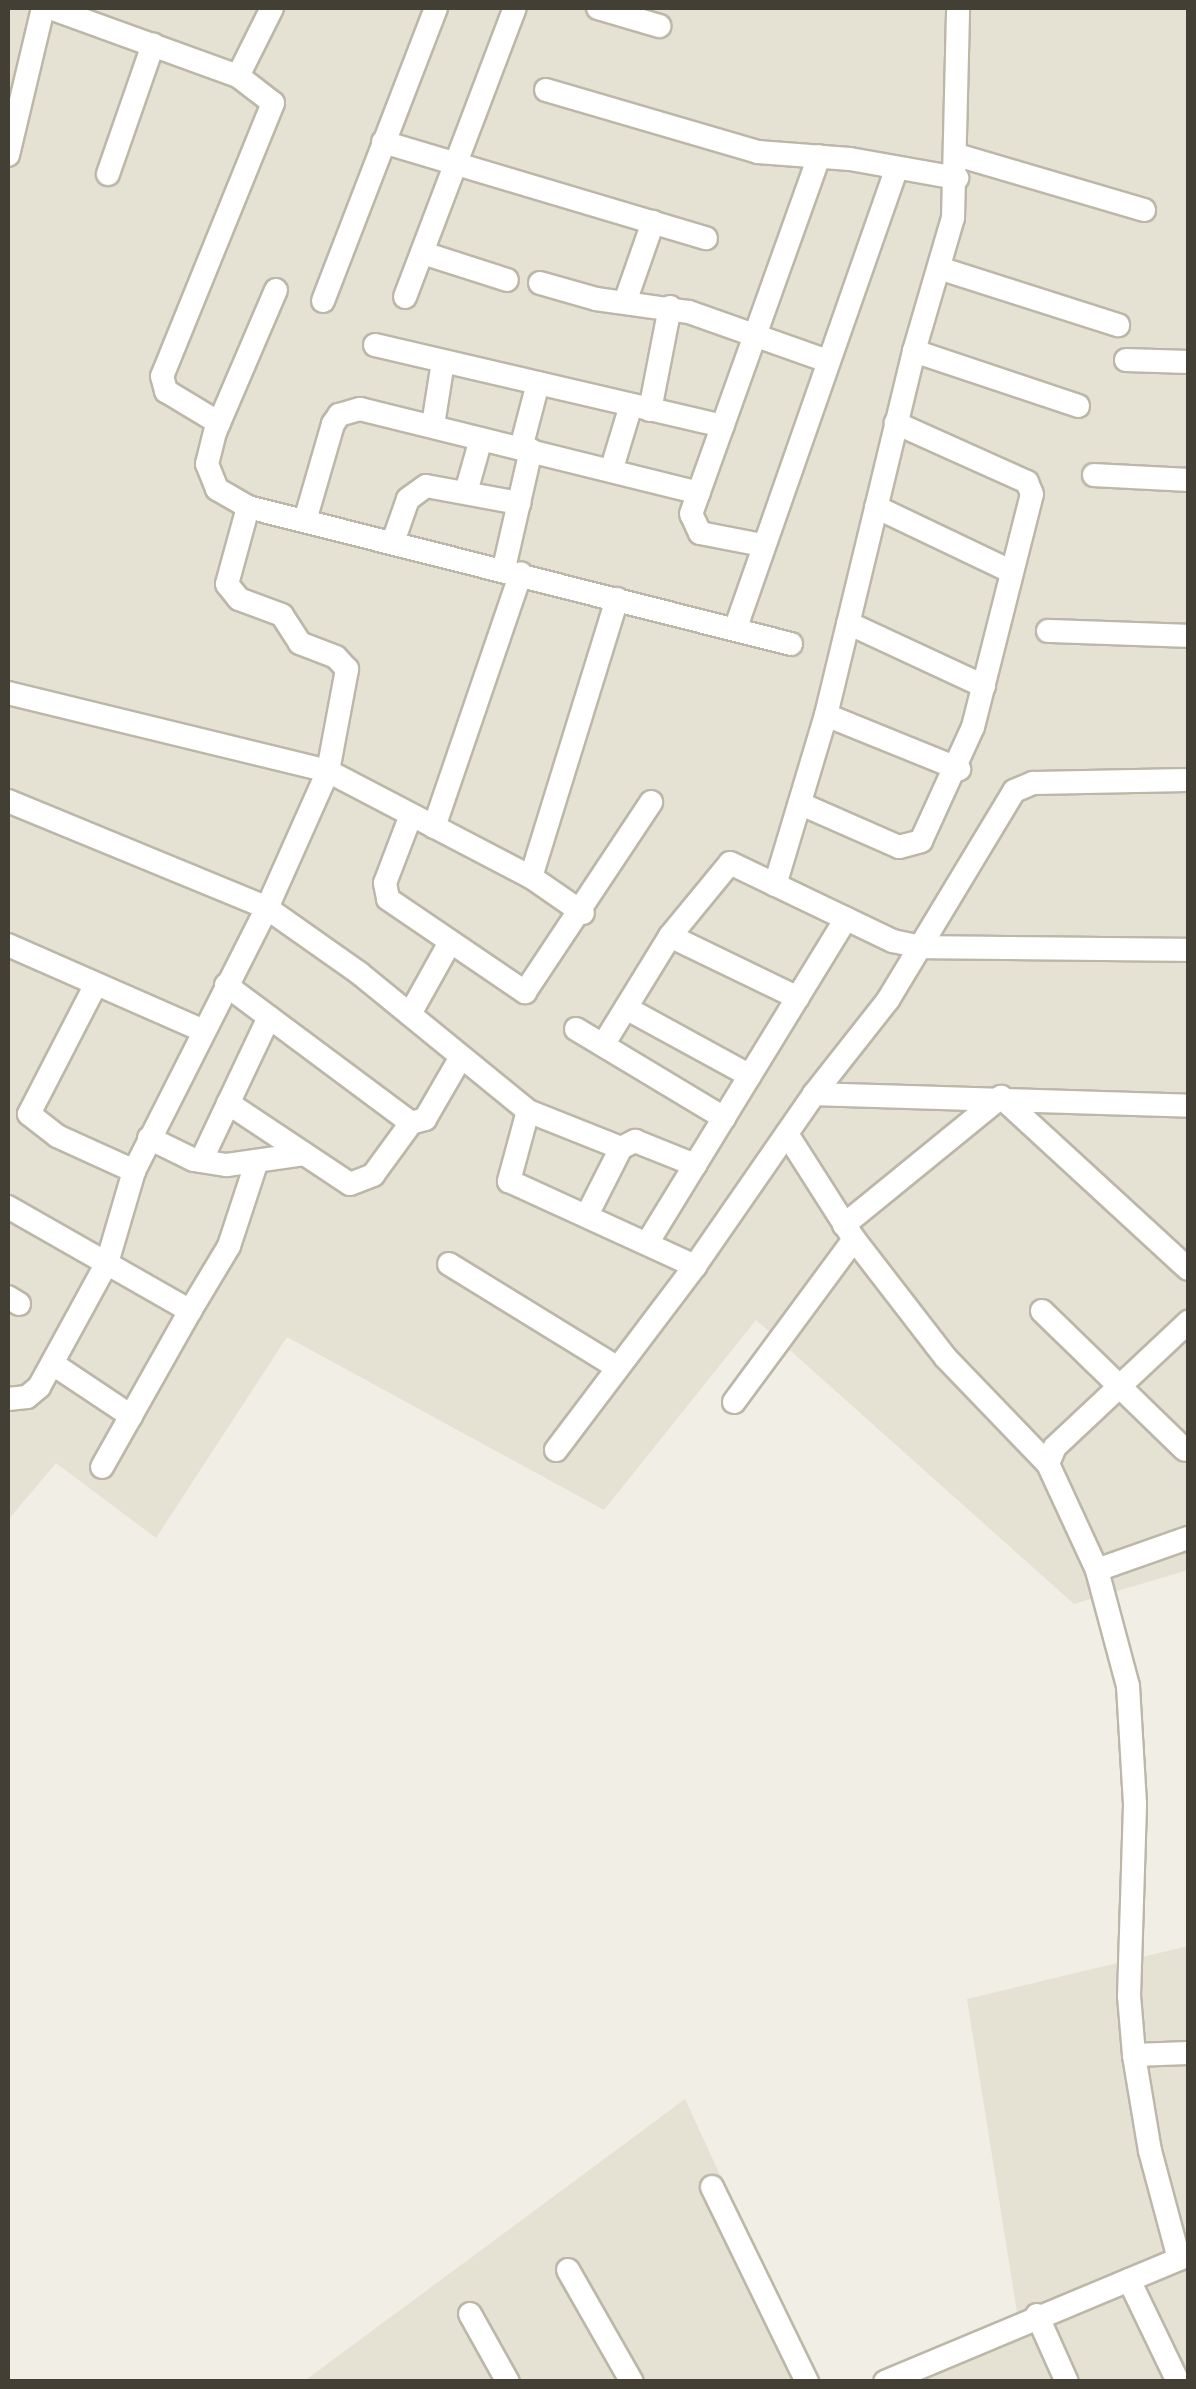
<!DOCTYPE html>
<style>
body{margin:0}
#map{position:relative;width:1196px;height:2389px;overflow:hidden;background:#f1efe5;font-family:"Alegreya Sans",sans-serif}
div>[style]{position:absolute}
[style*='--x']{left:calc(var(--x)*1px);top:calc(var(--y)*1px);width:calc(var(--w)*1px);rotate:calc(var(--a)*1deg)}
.residential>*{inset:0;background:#e5e1d3}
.roads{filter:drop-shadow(2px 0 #bcb7a8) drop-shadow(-2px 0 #bcb7a8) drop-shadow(0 2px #bcb7a8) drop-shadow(0 -2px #bcb7a8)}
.minor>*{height:22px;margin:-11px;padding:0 11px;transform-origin:11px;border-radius:11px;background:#fff}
span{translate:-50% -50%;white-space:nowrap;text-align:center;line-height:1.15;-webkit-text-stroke:8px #fff;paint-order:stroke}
.frame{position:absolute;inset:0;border:10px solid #433f35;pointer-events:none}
</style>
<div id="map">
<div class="residential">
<div style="clip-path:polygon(8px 8px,1188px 8px,1188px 1570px,1074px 1604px,756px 1320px,604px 1510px,287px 1337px,156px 1538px,56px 1463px,8px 1520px)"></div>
<div style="clip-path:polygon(1188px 1946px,1188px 2381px,922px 2382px,1020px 2331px,967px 1999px)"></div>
<div style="clip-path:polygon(685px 2099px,815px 2381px,303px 2382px)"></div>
</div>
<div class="roads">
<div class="minor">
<div style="--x:50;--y:8;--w:200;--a:19.9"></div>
<div style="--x:238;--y:76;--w:44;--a:37.6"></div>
<div style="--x:273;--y:103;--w:295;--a:112.1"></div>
<div style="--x:162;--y:376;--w:16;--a:75"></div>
<div style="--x:166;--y:391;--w:62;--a:31.1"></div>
<div style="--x:598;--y:8;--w:64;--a:16.4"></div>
<div style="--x:238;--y:76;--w:76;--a:-63.4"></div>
<div style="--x:546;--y:90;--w:221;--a:16.3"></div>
<div style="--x:758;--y:152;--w:92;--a:4.4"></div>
<div style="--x:850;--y:159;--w:109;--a:10.1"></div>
<div style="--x:383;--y:142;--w:337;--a:16.6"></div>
<div style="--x:8;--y:155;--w:151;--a:-76.6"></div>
<div style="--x:957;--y:155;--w:195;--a:16.4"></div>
<div style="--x:108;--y:174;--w:137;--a:-70.8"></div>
<div style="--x:423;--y:253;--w:88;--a:17.8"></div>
<div style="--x:942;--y:269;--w:185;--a:17.7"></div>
<div style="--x:540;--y:283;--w:58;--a:15.9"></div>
<div style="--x:596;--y:299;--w:94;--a:8"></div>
<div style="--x:689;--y:312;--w:146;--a:19.5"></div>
<div style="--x:276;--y:290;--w:155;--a:113.2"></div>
<div style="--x:215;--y:432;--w:33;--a:104"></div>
<div style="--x:207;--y:464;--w:27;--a:68"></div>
<div style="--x:217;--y:489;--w:36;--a:30"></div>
<div style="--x:248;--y:507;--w:560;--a:14.16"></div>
<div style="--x:405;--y:297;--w:309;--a:-69.2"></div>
<div style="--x:323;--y:301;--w:314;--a:-68.9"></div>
<div style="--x:625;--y:302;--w:85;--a:-70.7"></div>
<div style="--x:375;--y:345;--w:357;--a:13.1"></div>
<div style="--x:914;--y:351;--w:173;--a:18.5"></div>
<div style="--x:1126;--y:360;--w:62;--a:1.8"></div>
<div style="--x:650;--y:410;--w:105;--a:-79"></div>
<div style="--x:433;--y:425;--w:64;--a:-81"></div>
<div style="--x:521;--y:448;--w:67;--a:-75.3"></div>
<div style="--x:612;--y:468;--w:66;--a:-73.2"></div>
<div style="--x:1094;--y:475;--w:94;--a:3"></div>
<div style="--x:466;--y:492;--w:55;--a:-74.2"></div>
<div style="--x:876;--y:507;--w:148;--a:25.5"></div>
<div style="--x:306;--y:517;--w:97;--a:-73.8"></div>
<div style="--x:333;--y:424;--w:11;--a:-56"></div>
<div style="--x:339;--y:415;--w:22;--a:-16"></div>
<div style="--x:360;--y:409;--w:349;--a:13.9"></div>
<div style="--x:394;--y:539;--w:42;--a:-70.7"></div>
<div style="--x:408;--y:499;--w:22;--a:-36"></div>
<div style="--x:426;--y:486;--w:95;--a:10.4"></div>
<div style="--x:762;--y:545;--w:63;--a:-169"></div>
<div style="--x:700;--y:533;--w:21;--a:-115"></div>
<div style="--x:691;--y:514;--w:380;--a:-70.3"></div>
<div style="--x:504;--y:568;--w:121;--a:-77.1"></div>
<div style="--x:848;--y:623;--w:150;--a:24.9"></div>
<div style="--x:736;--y:627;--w:486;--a:-70.7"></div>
<div style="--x:1048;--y:631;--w:140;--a:2"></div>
<div style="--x:8;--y:693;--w:329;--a:13.7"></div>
<div style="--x:328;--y:771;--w:229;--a:27.6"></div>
<div style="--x:531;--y:877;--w:291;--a:-72.8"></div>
<div style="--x:826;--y:715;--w:144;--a:22.1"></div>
<div style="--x:8;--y:801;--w:280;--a:22.4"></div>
<div style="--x:267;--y:908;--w:113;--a:35.2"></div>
<div style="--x:359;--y:973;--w:218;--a:39.2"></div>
<div style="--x:528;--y:1111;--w:100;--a:21.7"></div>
<div style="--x:621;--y:1148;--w:16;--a:-27"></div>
<div style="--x:635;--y:1141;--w:65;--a:21.8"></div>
<div style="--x:801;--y:804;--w:107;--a:23.7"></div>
<div style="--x:899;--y:847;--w:23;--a:-15"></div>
<div style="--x:921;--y:841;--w:125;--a:-65.5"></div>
<div style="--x:973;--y:727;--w:240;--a:-75.8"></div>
<div style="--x:1032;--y:494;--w:13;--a:-113"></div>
<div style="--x:1027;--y:482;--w:144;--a:-155.8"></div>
<div style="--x:411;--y:815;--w:73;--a:110.9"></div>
<div style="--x:385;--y:883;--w:16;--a:79"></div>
<div style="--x:388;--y:899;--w:166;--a:34.2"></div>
<div style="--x:525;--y:992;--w:228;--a:-56.4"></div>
<div style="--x:434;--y:827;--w:268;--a:-71.1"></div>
<div style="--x:531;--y:877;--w:63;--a:34.7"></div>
<div style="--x:775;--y:885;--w:177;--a:-73.3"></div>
<div style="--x:826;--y:715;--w:374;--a:-76.4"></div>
<div style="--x:914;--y:351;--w:139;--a:-73.7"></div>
<div style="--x:953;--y:218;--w:210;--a:-88.6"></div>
<div style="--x:670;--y:936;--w:142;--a:25.8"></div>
<div style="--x:8;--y:945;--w:212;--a:23.7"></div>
<div style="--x:226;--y:985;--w:231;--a:36.7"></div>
<div style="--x:411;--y:1123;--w:15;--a:-16"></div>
<div style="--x:425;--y:1119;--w:72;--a:-59.9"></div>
<div style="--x:95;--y:986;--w:144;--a:117.3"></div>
<div style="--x:29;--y:1114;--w:36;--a:38"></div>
<div style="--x:57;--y:1136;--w:85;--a:24.4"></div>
<div style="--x:626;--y:1008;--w:141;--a:28.7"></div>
<div style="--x:410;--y:1014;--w:82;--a:-60.9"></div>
<div style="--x:576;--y:1029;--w:173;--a:31"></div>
<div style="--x:603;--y:1045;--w:128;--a:-58.4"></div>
<div style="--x:670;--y:936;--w:94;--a:-50.6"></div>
<div style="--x:730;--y:863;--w:181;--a:25.6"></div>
<div style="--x:893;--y:941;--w:30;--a:12"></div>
<div style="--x:922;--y:947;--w:266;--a:0.6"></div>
<div style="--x:814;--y:1094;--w:120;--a:-51.8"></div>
<div style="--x:888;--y:1000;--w:244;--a:-58.9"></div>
<div style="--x:1014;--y:791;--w:21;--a:-23"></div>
<div style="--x:1033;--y:783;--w:155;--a:-1.1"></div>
<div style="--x:228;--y:1103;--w:146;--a:33.6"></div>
<div style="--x:350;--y:1184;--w:25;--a:-21"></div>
<div style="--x:373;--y:1175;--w:64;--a:-53.8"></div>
<div style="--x:528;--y:1111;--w:73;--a:105.2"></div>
<div style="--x:509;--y:1181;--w:205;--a:24.6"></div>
<div style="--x:787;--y:1134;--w:125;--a:57.5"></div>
<div style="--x:854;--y:1239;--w:150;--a:52.3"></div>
<div style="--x:946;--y:1358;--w:147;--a:46.1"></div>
<div style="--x:149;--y:1138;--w:50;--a:26.1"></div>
<div style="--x:194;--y:1160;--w:33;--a:9"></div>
<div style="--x:227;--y:1165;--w:78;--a:-8.1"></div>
<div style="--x:201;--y:1161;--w:159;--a:-64.7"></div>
<div style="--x:8;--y:1207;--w:210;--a:29.7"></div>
<div style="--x:190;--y:1311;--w:179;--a:119.4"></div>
<div style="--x:587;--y:1215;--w:75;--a:-63.1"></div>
<div style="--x:844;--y:1225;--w:203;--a:-39.2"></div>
<div style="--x:1001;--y:1097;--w:254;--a:42.6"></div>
<div style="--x:649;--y:1240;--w:377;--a:-58.5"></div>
<div style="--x:449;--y:1264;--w:198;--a:31.6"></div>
<div style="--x:8;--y:1297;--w:13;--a:32"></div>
<div style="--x:190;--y:1311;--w:76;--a:-59"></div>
<div style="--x:229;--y:1246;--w:86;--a:-71.8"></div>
<div style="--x:1042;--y:1311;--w:199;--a:44.2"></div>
<div style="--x:53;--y:1364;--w:94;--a:33.7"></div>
<div style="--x:8;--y:1399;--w:19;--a:-6"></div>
<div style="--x:27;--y:1397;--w:16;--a:-40"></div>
<div style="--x:39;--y:1387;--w:141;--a:-61.3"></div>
<div style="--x:107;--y:1263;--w:96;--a:-73.6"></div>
<div style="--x:134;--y:1171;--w:295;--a:-63.2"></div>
<div style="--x:267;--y:908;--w:150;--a:-66"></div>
<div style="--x:328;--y:771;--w:104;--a:-79.4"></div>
<div style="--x:347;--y:669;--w:16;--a:-133"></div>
<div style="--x:336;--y:657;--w:39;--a:-159"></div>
<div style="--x:300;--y:643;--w:33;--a:-123"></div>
<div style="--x:282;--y:615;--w:46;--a:-159.6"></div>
<div style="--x:239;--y:599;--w:19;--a:-129"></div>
<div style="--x:227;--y:584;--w:80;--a:-74.7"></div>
<div style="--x:734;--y:1402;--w:202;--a:-53.6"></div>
<div style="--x:556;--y:1450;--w:231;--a:-52.9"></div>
<div style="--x:695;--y:1266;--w:209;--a:-55.3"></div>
<div style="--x:814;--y:1094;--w:374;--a:1.8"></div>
<div style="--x:1097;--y:1570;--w:96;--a:-19.4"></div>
<div style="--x:1134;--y:2055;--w:54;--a:-2.1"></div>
<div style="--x:712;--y:2187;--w:217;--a:64"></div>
<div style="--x:1179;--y:2259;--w:112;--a:-105"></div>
<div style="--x:1150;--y:2151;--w:97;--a:-99.5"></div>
<div style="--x:1134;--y:2055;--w:59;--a:-94.8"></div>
<div style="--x:1129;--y:1996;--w:192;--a:-88.2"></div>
<div style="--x:1135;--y:1804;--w:118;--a:-93.4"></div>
<div style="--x:1128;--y:1686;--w:120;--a:-105"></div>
<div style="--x:1097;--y:1570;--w:117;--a:-114.8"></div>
<div style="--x:1048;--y:1464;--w:18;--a:-68"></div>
<div style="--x:1055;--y:1447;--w:183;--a:-43.2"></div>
<div style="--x:568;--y:2270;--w:129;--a:60.3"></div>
<div style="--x:1129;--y:2280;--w:113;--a:64.3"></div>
<div style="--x:470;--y:2314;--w:78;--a:60.8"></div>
<div style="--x:1037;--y:2315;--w:73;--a:65.9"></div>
<div style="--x:885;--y:2382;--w:329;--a:-22.7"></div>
</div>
</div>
<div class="frame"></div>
</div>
